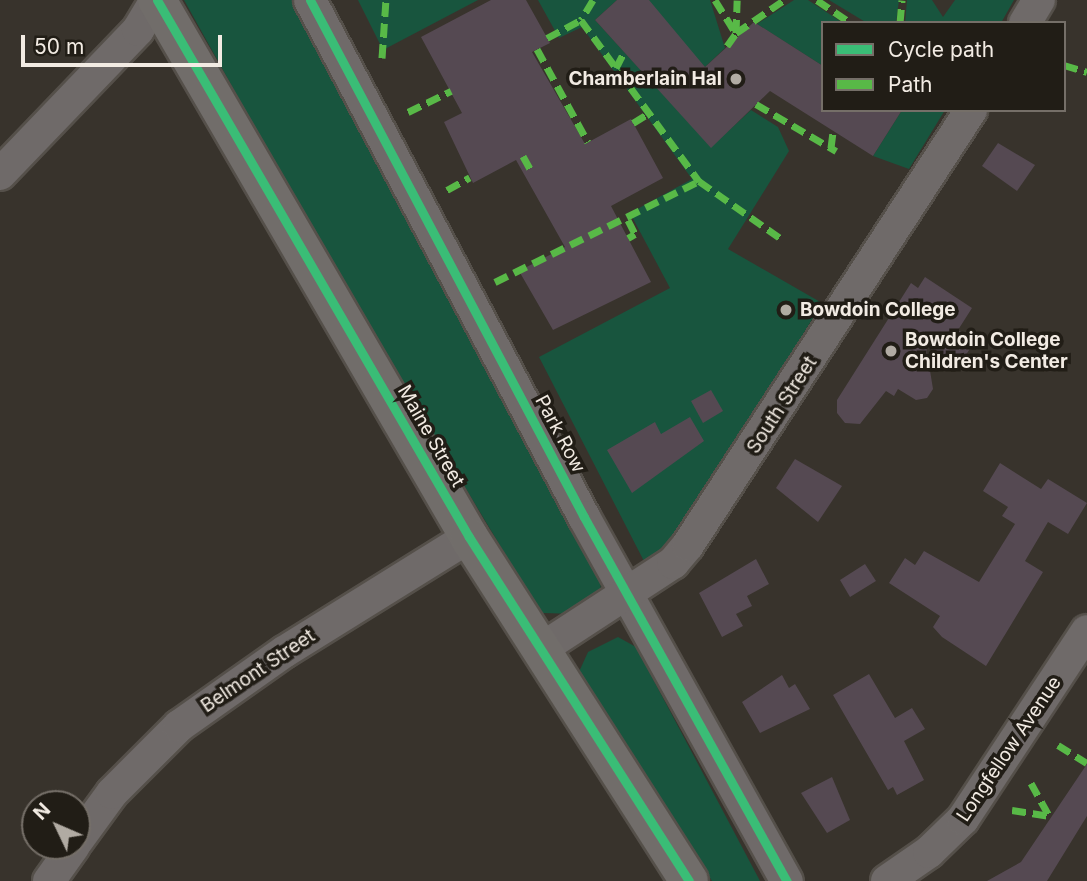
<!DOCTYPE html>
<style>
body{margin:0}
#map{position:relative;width:1087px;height:881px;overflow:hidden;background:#38332c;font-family:Inter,sans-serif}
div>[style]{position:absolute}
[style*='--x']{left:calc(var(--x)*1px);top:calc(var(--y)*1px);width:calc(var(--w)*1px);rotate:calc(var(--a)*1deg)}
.green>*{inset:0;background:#18553e}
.building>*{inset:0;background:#554952}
.roads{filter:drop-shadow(2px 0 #55504a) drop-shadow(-2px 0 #55504a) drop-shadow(0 2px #55504a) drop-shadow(0 -2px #55504a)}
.street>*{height:32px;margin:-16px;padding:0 16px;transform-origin:16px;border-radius:16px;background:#6f6a69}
.secondary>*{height:38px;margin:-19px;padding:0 19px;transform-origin:19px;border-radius:19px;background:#716d6a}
.quiet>*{height:7px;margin-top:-3.5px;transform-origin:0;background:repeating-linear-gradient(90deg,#58b947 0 14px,transparent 0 21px)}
.cycleway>*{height:9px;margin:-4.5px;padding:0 4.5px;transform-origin:4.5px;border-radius:4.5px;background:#3abd76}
.dots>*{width:19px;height:19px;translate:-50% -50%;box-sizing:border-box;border:4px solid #211d16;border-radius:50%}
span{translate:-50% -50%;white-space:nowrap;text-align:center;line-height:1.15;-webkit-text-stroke:7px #211d16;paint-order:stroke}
.poi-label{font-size:19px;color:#f2ebe3;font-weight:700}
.right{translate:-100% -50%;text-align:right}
.left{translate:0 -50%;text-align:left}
.street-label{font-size:19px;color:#f2ebe3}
.legend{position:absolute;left:821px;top:21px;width:245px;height:91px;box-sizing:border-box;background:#211d16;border:2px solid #756f68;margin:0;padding:9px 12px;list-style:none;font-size:21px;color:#f2ebe3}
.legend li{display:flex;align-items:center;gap:14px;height:35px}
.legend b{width:35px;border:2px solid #756f68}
.north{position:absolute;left:21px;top:790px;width:70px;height:70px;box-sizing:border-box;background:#211d16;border:2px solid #756f68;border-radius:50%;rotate:314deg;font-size:19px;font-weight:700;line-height:28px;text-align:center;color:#f2ebe3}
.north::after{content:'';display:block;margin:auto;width:24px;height:32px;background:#b1aba3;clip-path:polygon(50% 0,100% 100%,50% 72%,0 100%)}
.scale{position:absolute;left:21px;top:35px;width:201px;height:32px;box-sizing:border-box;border:4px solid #f2ebe3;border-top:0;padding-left:9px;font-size:21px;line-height:24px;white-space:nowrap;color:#f2ebe3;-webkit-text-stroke:5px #211d16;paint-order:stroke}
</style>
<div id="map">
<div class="green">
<div style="clip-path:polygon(184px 0,293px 0,600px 578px,601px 594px,577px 614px,543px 613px,531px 597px,332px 266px)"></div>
<div style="clip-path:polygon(358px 0,478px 0,383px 50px)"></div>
<div style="clip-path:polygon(538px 0,617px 0,595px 20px,711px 147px,751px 110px,778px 127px,789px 151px,728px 249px,822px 303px,688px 523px,666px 553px,647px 567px,539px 357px,670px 288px,630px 213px,692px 179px,582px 27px,559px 38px)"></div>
<div style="clip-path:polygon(649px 0,710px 0,725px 48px,705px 67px,657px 21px)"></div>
<div style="clip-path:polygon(794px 0,808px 0,843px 23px,823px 23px,823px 66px,757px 24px)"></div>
<div style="clip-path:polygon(829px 0,899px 0,896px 23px,867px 23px)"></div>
<div style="clip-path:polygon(907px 0,932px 0,943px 17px,955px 0,1014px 0,1001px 23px,905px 23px)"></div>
<div style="clip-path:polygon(902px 110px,945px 110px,909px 169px,873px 156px)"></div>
<div style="clip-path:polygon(618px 637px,636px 647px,760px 881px,712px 881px,578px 674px,588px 652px)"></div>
</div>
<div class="building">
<div style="clip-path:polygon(491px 0,526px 0,550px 43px,532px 52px,585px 144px,631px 119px,663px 178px,611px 206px,651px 282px,553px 330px,519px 271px,565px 247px,516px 160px,473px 183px,444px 122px,462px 113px,421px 37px)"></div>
<div style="clip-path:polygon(617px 0,649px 0,705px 67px,754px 22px,823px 66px,823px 110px,902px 110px,873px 156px,770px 91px,711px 148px,595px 20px)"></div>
<div style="clip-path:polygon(998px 143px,1035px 165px,1017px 191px,982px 166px)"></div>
<div style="clip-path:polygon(925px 277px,972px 308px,958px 330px,975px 341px,958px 367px,926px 346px,933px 389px,927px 398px,916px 400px,898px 389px,894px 396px,886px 391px,860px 424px,845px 423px,837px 413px,837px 400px,911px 283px,918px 288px)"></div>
<div style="clip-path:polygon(711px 390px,723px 411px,703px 423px,691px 401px)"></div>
<div style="clip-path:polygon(690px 417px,704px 441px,632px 493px,607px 450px,655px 422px,661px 434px)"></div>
<div style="clip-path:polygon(795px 459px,842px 486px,818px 522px,776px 488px)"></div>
<div style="clip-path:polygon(1000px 463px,1041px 489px,1048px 479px,1087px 503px,1068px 534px,1048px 522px,1025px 561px,1043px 572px,986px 666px,942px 637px,933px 627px,940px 616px,889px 583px,905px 558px,915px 565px,924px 551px,979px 582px,1015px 524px,1002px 516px,1008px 507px,983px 491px)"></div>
<div style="clip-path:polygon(756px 559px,769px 584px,747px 596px,752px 606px,736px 614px,743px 626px,722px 637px,699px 593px)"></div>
<div style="clip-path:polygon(865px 564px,876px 581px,850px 597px,840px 580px)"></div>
<div style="clip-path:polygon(869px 674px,895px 718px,912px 708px,925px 729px,904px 741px,924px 780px,897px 795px,893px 787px,888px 790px,833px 695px)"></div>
<div style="clip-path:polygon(782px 675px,789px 688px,795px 684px,810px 709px,760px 733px,742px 702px)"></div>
<div style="clip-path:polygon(1087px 764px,1087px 816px,1047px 881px,987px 881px,1021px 862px)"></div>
<div style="clip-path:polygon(832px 777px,850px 820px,827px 833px,801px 793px)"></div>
</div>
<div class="roads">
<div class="street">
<div style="--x:310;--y:0;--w:585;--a:62.08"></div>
<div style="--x:584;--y:517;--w:417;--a:60.9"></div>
<div style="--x:1025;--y:23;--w:27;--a:-59"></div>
<div style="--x:0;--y:174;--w:199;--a:-46.2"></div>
<div style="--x:138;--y:30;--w:35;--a:-59"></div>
<div style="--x:541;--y:649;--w:158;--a:-33.1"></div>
<div style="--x:673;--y:563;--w:23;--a:-50"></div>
<div style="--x:688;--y:545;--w:519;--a:-56.95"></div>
<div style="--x:77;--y:841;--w:59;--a:-53.9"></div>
<div style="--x:112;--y:793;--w:95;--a:-45"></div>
<div style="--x:179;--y:726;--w:128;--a:-35.2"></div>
<div style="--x:284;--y:652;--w:218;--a:-31.9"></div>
<div style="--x:49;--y:881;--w:43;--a:-54.5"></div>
<div style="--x:887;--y:881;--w:51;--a:-34.6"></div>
<div style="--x:929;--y:852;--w:47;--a:-44.1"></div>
<div style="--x:963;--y:819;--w:225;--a:-56.6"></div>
</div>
<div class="secondary">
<div style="--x:157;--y:0;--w:621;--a:59.84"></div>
<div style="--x:469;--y:537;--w:408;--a:57.4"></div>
</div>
</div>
<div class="quiet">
<div style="--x:593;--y:0;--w:23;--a:121"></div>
<div style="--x:581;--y:20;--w:200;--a:53.8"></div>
<div style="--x:699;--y:181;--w:99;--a:35.1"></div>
<div style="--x:715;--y:0;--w:39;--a:58"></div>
<div style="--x:736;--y:33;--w:58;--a:-34.5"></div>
<div style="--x:817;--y:0;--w:41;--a:34.1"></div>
<div style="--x:900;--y:23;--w:23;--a:-85"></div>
<div style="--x:547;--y:38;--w:38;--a:-28"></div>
<div style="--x:727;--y:46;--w:16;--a:-55"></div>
<div style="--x:736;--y:33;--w:33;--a:-88"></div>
<div style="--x:537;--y:49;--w:106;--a:61.3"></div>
<div style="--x:382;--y:58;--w:58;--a:-86.1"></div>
<div style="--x:1064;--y:65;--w:24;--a:17"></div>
<div style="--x:616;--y:68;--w:18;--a:-63"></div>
<div style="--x:756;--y:104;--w:93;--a:30.4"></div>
<div style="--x:408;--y:112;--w:48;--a:-26"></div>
<div style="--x:633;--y:123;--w:19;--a:-32"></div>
<div style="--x:831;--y:148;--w:17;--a:-83"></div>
<div style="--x:523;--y:156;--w:18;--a:61"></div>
<div style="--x:447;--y:190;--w:26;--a:-29"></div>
<div style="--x:628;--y:220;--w:16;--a:63"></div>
<div style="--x:635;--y:234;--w:8;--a:150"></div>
<div style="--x:495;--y:282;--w:228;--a:-26.3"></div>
<div style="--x:1058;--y:745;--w:34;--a:32"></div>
<div style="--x:1031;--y:783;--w:38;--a:61"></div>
<div style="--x:1012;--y:810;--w:37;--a:9"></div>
</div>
<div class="cycleway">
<div style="--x:157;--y:0;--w:621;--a:59.84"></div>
<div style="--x:469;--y:537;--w:408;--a:57.4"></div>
<div style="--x:310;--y:0;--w:585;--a:62.08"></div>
<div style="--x:584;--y:517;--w:417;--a:60.9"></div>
</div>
<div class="dots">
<div style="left:736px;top:79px;background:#b1aba3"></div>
<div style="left:786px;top:310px;background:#b1aba3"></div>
<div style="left:891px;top:351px;background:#b1aba3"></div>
</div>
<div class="poi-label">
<span class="right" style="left:722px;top:79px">Chamberlain Hal</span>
<span class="left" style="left:800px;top:310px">Bowdoin College</span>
<span class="left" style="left:905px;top:351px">Bowdoin College<br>Children's Center</span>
</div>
<div class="street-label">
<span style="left:782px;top:405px;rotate:-57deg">South Street</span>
<span style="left:560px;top:434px;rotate:62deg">Park Row</span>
<span style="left:431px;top:436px;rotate:60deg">Maine Street</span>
<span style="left:258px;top:671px;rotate:-34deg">Belmont Street</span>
<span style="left:1009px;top:749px;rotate:-56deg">Longfellow Avenue</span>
</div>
<ul class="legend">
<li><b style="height:9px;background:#3abd76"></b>Cycle path</li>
<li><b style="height:9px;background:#58b947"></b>Path</li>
</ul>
<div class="north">N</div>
<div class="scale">50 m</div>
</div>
